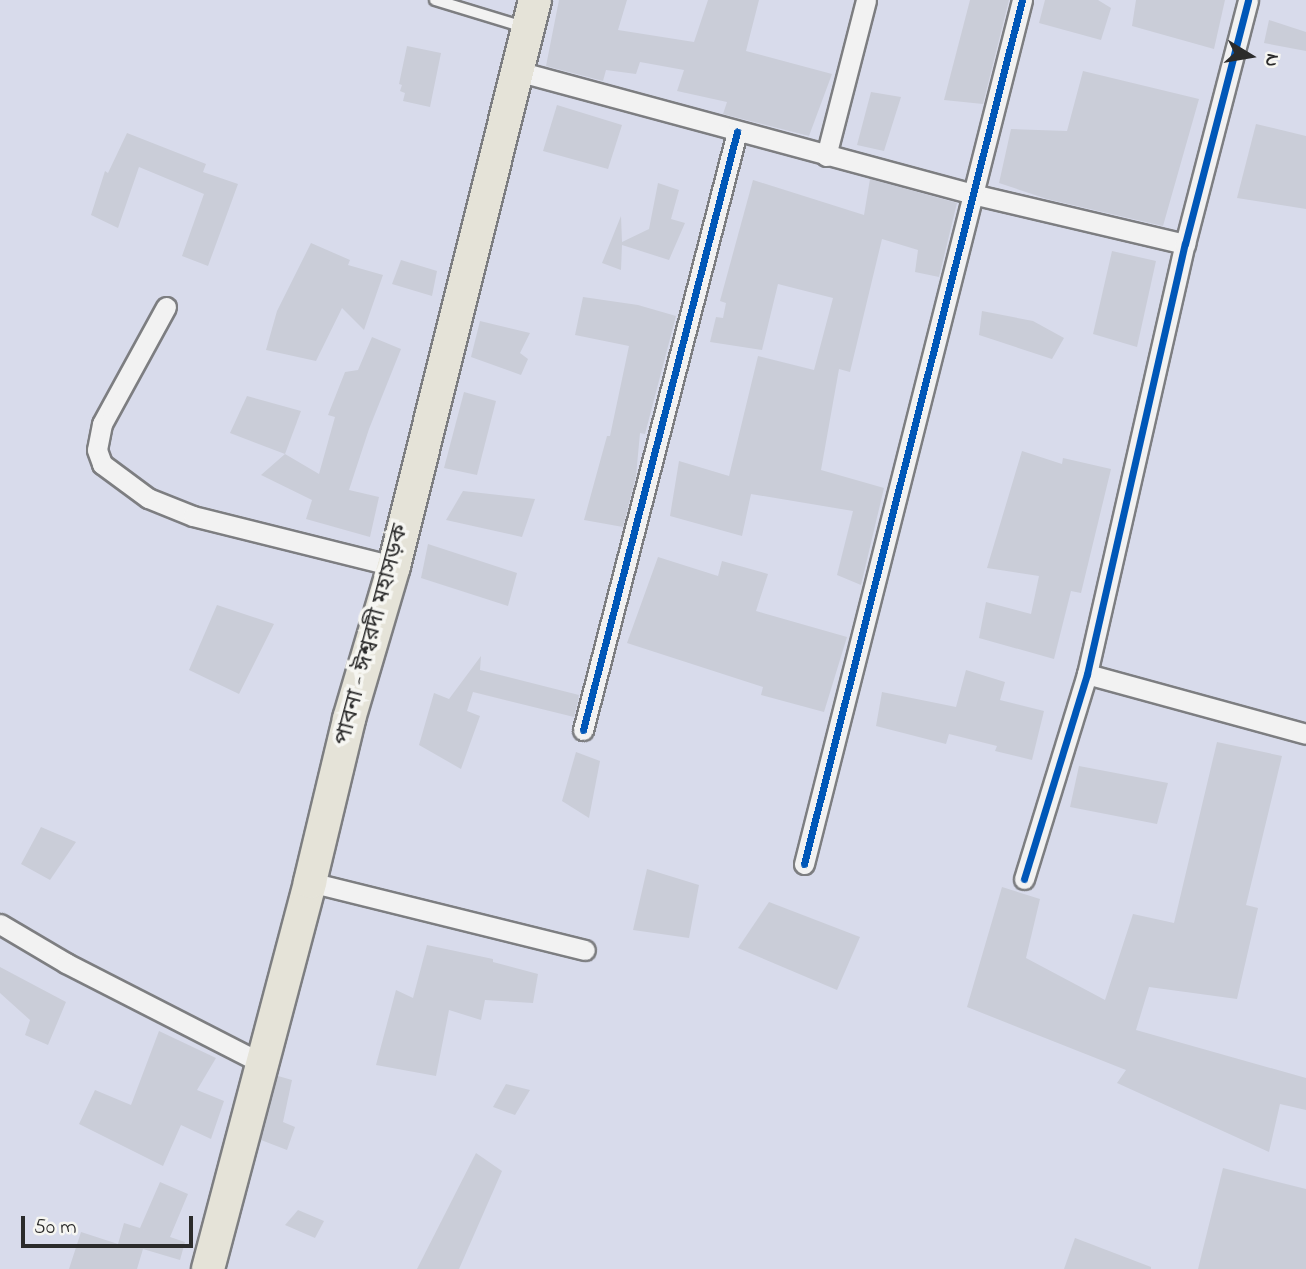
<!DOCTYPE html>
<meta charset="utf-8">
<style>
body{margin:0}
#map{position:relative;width:1306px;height:1269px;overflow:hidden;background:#e2e4ea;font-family:"Indie Flower","Noto Sans Bengali",sans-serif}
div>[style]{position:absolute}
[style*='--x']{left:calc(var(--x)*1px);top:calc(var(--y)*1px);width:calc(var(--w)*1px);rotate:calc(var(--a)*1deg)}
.built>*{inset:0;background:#d8dbeb}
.building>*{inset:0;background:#cacdd8}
.roads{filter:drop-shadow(2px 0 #7d7e81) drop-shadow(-2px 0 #7d7e81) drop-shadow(0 2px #7d7e81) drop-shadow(0 -2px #7d7e81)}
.service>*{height:10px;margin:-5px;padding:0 5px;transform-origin:5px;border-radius:5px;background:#f2f2f2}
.minor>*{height:19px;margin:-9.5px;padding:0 9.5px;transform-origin:9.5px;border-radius:9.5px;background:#f2f2f2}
.primary>*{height:32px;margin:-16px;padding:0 16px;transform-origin:16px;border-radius:16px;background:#e5e3d8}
.cycleway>*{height:7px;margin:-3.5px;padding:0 3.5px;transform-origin:3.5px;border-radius:3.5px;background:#0057b8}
span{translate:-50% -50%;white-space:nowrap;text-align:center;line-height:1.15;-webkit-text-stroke:7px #f6f6f2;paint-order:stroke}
.street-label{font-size:23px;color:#2b2b2b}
.north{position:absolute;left:1215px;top:21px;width:70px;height:70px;-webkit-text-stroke:5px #f6f6f2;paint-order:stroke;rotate:101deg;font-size:19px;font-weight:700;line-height:28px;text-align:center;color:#2b2b2b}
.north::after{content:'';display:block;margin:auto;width:24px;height:32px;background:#2b2b2b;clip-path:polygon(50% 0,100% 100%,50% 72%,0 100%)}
.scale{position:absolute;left:21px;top:1216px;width:172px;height:32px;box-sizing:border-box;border:4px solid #2b2b2b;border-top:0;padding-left:9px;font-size:21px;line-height:24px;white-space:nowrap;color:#2b2b2b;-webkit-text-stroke:5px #f6f6f2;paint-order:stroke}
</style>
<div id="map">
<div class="built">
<div style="clip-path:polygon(0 0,1306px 0,1306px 1269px,0 1269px)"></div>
</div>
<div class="building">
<div style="clip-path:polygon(559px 0,627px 0,618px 30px,694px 42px,708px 0,759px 0,746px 51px,832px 74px,809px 136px,723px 114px,727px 102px,677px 91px,684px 70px,640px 62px,636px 74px,606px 70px,603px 81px,546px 66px)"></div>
<div style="clip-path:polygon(970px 0,1009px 0,983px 104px,944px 100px)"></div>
<div style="clip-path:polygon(1045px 0,1098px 0,1111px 8px,1101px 40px,1039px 23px)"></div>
<div style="clip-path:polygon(1136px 0,1225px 0,1214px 49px,1132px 26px)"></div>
<div style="clip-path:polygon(1269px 20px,1306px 32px,1306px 51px,1264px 43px)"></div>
<div style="clip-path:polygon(407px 46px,441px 53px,430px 107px,403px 101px,405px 93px,400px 91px,402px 85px,399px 84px)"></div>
<div style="clip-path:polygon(1083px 71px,1199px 99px,1163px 226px,1047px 199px,999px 183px,1011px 129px,1067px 131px)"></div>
<div style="clip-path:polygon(871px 92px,901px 97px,884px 151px,857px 145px)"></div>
<div style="clip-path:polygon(557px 105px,622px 125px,608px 169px,543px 151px)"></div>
<div style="clip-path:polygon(1256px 124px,1306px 136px,1306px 209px,1237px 198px)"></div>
<div style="clip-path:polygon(127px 133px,206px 164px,203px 172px,238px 184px,208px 266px,182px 256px,204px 194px,139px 167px,118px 228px,91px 215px,105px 171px,108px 173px)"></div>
<div style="clip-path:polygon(870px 179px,957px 203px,939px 277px,915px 272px,918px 250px,882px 239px,850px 372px,839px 369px,821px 470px,884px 488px,861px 585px,837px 575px,853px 511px,751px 494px,742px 536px,670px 516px,679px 461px,729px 476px,758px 356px,814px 370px,833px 298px,778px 284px,762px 350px,710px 342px,716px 317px,723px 318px,726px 303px,720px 301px,753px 180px,864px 215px)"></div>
<div style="clip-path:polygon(658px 183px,679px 190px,671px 219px,685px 223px,669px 260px,622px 245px,621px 270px,602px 263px,621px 216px,622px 242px,649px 229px)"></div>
<div style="clip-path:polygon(311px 243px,350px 260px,348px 265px,383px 275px,364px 330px,342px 308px,316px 361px,266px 350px,277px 311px)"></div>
<div style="clip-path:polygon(1112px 251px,1156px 261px,1137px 347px,1093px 334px)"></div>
<div style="clip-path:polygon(401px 260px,437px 271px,432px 296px,392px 284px)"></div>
<div style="clip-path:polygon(583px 297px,638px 305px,676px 316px,645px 434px,640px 433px,636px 476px,623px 527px,584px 520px,607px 436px,610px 436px,629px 346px,575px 335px)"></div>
<div style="clip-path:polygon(982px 311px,1033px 321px,1064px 338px,1052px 359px,979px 335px)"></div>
<div style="clip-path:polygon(480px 321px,530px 333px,520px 353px,528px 359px,521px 375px,471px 357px)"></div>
<div style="clip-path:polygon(372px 337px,401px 349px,369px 429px,349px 490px,379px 497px,370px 537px,306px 519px,312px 500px,261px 475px,285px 454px,319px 474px,335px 417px,328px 415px,345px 372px,358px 370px)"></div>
<div style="clip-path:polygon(464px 392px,496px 401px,477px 475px,444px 468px)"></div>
<div style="clip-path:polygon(247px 396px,301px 411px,285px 454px,230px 433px)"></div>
<div style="clip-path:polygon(1022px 451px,1062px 464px,1063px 458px,1111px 469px,1081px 593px,1071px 591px,1054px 659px,979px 638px,986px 602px,1031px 614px,1039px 576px,987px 568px)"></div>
<div style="clip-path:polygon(463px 491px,535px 499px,522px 537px,446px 520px)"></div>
<div style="clip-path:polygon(428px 544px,517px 573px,508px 606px,421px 578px)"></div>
<div style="clip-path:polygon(658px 557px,718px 576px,722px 561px,768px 574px,756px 611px,847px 637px,824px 712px,761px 695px,763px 687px,627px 643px)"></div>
<div style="clip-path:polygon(217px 605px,274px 624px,239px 694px,189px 670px)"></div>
<div style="clip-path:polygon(481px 656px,480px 670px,579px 695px,578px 701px,574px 717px,473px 692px,467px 711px,480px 716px,461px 769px,419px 745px,434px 693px,449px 699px)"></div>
<div style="clip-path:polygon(966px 670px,1005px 682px,1000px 700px,1044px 711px,1032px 760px,995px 751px,997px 746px,949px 734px,946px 744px,876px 726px,882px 692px,956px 707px)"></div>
<div style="clip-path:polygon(1217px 742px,1282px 756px,1246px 905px,1258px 908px,1237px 999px,1149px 987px,1136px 1030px,1306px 1078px,1306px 1110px,1280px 1104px,1269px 1152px,1117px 1083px,1126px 1070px,967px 1007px,1002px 887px,1040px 899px,1026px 958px,1105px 1000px,1133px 914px,1174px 923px)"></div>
<div style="clip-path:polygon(576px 752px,600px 761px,589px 818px,562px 801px)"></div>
<div style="clip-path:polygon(1079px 766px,1168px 783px,1157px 824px,1070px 807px)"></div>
<div style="clip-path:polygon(41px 827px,76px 842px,50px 880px,21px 864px)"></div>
<div style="clip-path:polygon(647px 869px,699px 885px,689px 938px,633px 930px)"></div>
<div style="clip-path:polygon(769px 902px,860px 937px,837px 990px,738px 948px)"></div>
<div style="clip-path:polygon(427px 945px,493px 959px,493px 962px,538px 974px,533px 1003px,485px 1000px,481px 1020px,449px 1010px,436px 1076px,376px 1065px,396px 990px,413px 998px)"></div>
<div style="clip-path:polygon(0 967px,66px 1002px,48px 1045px,25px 1035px,30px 1020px,0 993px)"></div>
<div style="clip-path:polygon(159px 1031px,216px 1058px,197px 1090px,224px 1101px,211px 1139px,181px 1125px,163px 1166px,79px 1124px,95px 1090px,131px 1105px)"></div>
<div style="clip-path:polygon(278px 1076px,292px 1080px,283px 1122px,295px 1127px,287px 1150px,261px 1140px)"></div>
<div style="clip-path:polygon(506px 1084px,530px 1090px,515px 1115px,493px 1107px)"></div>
<div style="clip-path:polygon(476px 1153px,502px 1171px,459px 1269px,417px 1269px)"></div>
<div style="clip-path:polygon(1223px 1168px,1306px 1189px,1306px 1269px,1198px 1269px)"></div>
<div style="clip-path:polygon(160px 1182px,188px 1194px,170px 1237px,185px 1242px,180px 1260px,143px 1249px,137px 1269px,69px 1269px,81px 1232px,118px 1244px,124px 1223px,140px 1228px)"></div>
<div style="clip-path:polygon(298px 1210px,324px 1221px,315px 1238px,285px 1225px)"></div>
<div style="clip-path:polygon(1075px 1238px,1151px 1267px,1151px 1269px,1064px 1269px)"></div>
</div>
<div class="roads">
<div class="service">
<div style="--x:435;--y:0;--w:93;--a:16.9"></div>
</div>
<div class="minor">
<div style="--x:517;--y:71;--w:471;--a:15.1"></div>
<div style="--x:972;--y:194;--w:219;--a:13.2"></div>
<div style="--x:826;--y:156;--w:161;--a:-75.6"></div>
<div style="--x:166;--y:307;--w:133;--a:118.7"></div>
<div style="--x:102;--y:424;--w:26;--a:101"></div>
<div style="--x:97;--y:450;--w:15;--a:70"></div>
<div style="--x:102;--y:464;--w:57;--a:36.5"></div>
<div style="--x:148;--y:498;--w:48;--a:21.8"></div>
<div style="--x:193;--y:516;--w:207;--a:14"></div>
<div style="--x:1087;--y:674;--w:227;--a:15.3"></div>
<div style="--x:583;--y:730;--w:618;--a:-75.56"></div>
<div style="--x:804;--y:864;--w:891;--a:-75.84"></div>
<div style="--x:1024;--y:879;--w:214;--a:-72.9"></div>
<div style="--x:1087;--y:674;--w:441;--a:-77.2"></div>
<div style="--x:1185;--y:244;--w:252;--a:-75.5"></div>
<div style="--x:310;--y:882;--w:283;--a:13.9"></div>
<div style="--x:0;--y:924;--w:77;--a:30.6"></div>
<div style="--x:66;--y:963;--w:219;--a:27.1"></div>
</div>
<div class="primary">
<div style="--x:208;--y:1269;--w:400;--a:-75.2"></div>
<div style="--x:310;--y:882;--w:168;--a:-76.5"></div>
<div style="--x:349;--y:719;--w:159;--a:-73.6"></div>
<div style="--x:394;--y:566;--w:583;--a:-76.01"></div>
</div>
</div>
<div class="cycleway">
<div style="--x:583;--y:730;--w:618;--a:-75.56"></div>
<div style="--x:804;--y:864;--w:891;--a:-75.84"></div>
<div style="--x:1024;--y:879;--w:214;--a:-72.9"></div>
<div style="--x:1087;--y:674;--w:441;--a:-77.2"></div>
<div style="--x:1185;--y:244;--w:252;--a:-75.5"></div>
</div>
<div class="street-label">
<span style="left:373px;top:635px;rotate:-75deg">পাবনা - ঈশ্বরদী মহাসড়ক</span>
</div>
<div class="north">N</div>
<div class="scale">50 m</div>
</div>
